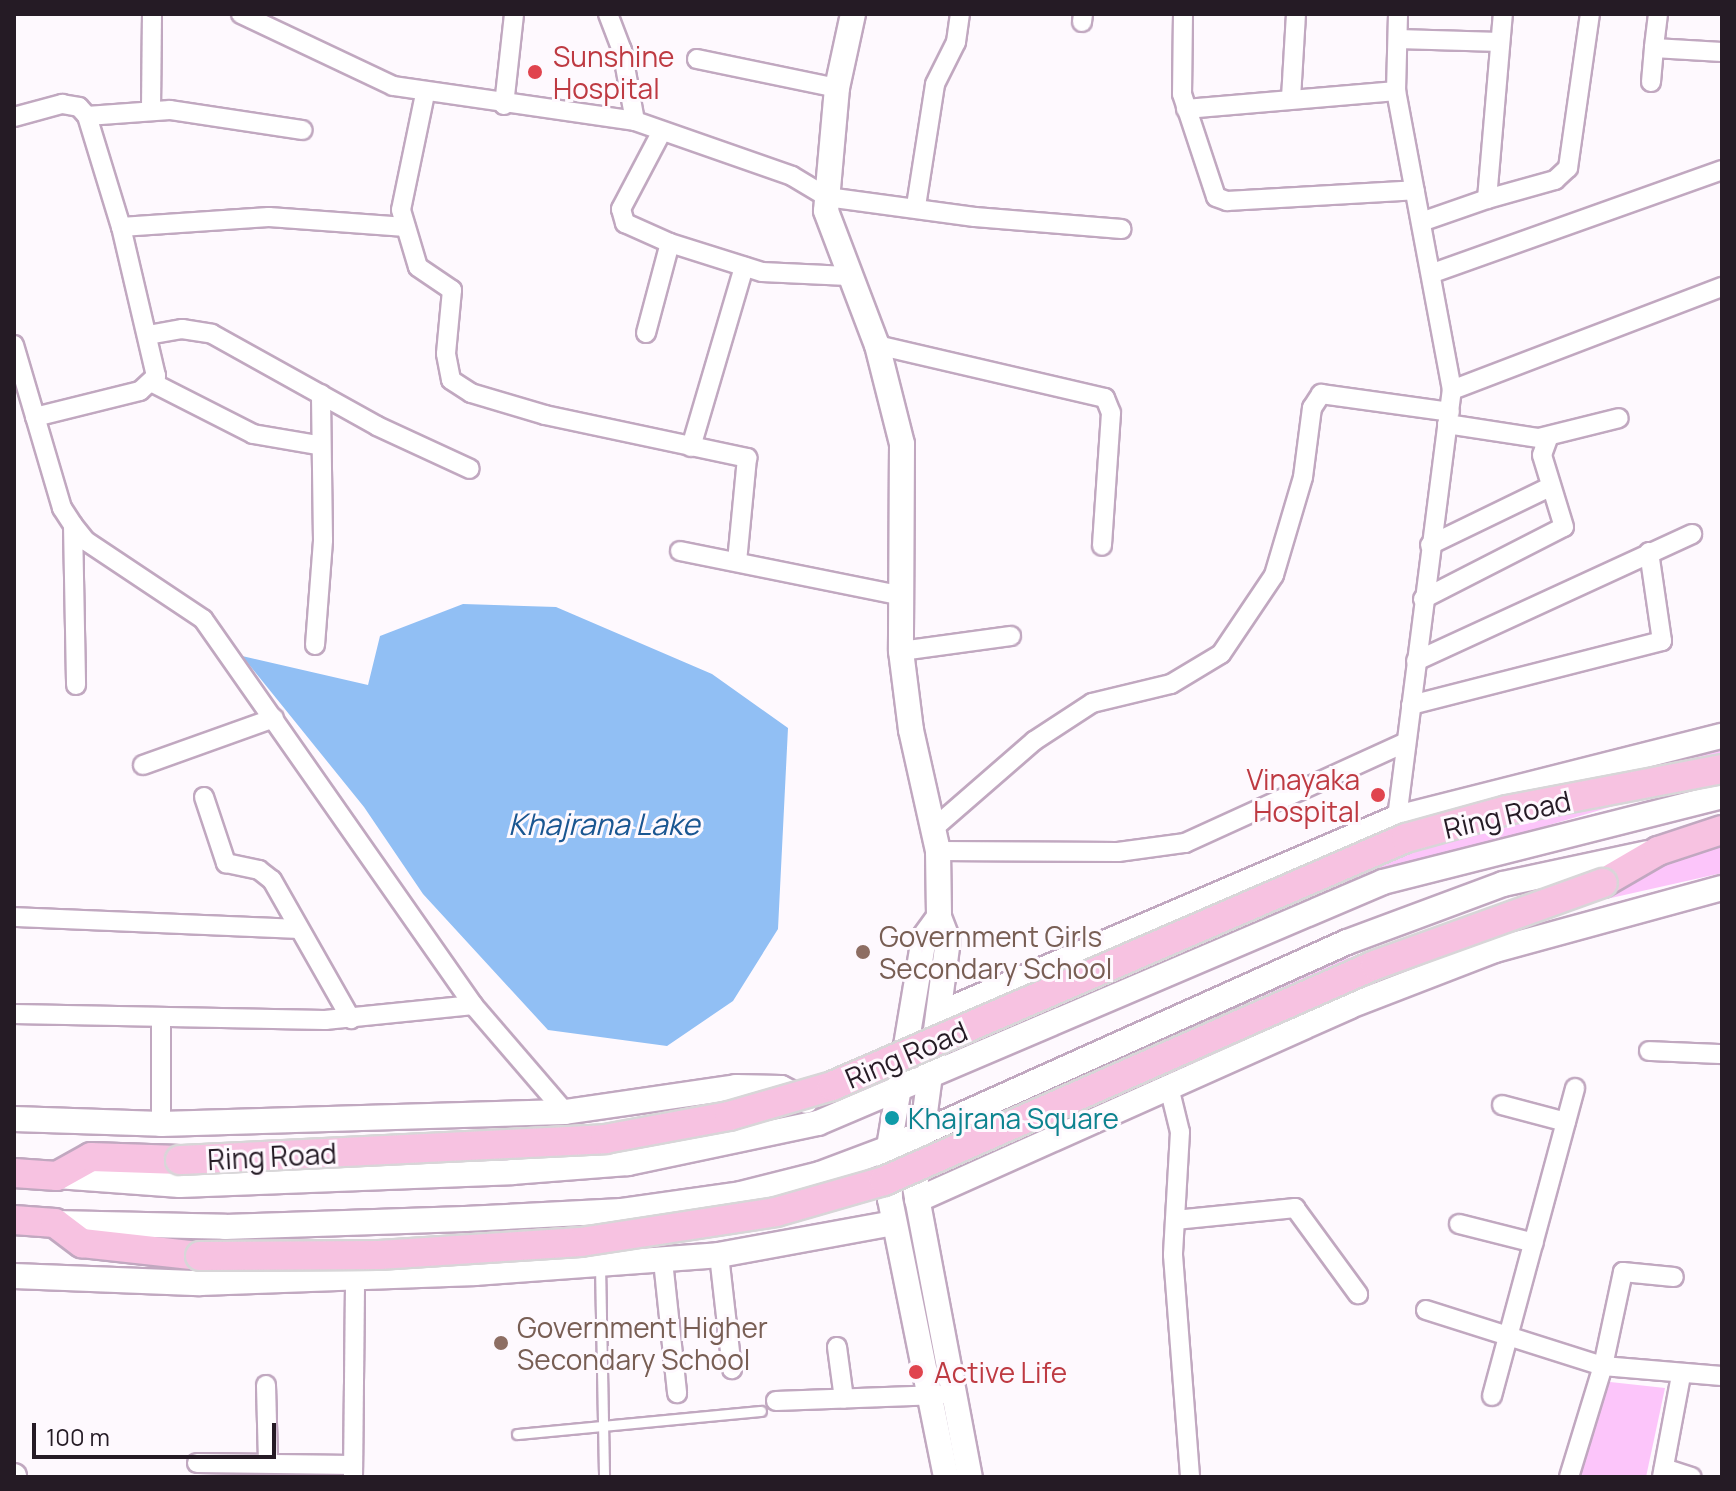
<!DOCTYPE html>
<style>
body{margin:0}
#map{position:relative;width:1736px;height:1491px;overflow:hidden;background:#fef9fe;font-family:Manrope,sans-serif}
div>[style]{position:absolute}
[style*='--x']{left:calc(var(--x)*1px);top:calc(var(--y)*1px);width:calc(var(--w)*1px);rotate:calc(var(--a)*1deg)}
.green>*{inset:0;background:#fcc5fa}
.water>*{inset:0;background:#91bff4}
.roads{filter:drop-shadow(2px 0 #c1a8c0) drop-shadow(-2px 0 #c1a8c0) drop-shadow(0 2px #c1a8c0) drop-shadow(0 -2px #c1a8c0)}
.lane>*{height:9px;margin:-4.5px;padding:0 4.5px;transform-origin:4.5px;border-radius:4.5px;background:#fff}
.street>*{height:18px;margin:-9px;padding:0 9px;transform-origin:9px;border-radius:9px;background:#fff}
.secondary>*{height:24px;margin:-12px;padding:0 12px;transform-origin:12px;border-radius:12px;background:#fff}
.primary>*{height:28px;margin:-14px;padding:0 14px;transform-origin:14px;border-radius:14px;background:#f7c2e1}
.bridges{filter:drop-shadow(2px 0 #d8d6d8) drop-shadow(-2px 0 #d8d6d8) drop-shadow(0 2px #d8d6d8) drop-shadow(0 -2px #d8d6d8)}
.primary-bridge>*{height:28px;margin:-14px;padding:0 14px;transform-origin:14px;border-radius:14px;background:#f7c2e1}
.dots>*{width:22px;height:22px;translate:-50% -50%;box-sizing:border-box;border:4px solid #fef9fe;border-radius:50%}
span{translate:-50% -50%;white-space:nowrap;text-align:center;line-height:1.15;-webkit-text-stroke:6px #fef9fe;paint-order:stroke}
.health-label{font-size:28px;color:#be3a42}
.left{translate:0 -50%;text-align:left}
.right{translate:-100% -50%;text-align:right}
.street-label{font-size:28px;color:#251b25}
.education-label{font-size:28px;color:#785e54}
.culture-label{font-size:28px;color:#0d838f}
.water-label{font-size:30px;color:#1a5691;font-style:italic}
.frame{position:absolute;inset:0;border:16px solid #251b25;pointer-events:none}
.scale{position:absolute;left:32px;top:1423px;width:244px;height:36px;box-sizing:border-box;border:4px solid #251b25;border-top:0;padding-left:10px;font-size:24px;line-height:28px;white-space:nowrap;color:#251b25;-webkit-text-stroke:6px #fef9fe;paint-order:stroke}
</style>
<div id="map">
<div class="green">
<div style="clip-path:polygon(1722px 746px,1722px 774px,1305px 897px,1298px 875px,1510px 801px)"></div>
<div style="clip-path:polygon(1722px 845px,1722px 873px,1571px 907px,1038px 1098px,1339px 961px,1530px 896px)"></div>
<div style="clip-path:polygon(1601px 1381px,1665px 1388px,1646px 1477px,1573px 1477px)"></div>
</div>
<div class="water">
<div style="clip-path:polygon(463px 604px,556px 607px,712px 674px,788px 728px,778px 929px,733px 1001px,667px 1046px,548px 1030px,423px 894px,364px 807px,242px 656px,368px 685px,380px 636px)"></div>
</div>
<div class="roads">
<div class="lane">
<div style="--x:600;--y:1265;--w:212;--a:88.9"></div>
<div style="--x:517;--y:1434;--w:245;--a:-5.4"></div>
</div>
<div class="street">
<div style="--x:241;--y:14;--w:168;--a:25.3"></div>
<div style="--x:393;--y:86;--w:245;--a:8.2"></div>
<div style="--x:635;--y:121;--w:166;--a:19.3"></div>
<div style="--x:792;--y:176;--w:41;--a:31"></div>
<div style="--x:827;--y:197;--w:149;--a:7.7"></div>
<div style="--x:975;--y:217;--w:147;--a:4.7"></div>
<div style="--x:608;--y:14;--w:39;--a:69"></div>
<div style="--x:622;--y:50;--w:72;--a:79.6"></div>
<div style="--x:1183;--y:14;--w:80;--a:90.7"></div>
<div style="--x:1182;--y:94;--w:108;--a:71.7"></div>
<div style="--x:1216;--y:197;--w:12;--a:20"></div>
<div style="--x:1227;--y:201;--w:188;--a:-3.3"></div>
<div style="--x:1658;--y:14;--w:34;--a:97"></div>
<div style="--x:1654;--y:48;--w:68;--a:3.4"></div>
<div style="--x:1082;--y:22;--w:8;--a:-83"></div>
<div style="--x:1398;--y:39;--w:102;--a:1.7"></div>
<div style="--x:697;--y:59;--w:143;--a:11.7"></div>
<div style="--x:1651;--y:82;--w:34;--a:-85"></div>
<div style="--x:425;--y:94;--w:118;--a:101.7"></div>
<div style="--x:401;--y:210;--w:59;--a:73.4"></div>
<div style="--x:418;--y:267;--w:41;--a:34.1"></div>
<div style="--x:452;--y:290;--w:64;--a:95.4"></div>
<div style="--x:446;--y:354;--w:26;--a:79"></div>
<div style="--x:451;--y:380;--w:24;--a:33"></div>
<div style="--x:471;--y:393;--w:77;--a:16.6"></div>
<div style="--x:545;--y:415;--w:207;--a:12"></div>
<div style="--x:747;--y:458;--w:103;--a:95.5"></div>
<div style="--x:1291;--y:98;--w:84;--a:-86.6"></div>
<div style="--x:504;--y:105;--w:92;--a:-83.7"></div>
<div style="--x:151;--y:109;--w:95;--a:-89.4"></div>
<div style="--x:1186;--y:109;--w:211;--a:-4.9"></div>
<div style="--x:14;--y:117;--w:50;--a:-15.2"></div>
<div style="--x:62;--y:104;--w:17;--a:10"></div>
<div style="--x:79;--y:107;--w:12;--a:48"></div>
<div style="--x:661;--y:133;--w:86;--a:117.8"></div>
<div style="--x:621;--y:209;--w:15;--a:74"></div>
<div style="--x:625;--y:223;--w:49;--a:24"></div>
<div style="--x:670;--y:243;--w:96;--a:17.5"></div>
<div style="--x:762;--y:272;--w:86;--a:2.7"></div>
<div style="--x:1487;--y:199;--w:71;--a:-15.6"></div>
<div style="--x:1555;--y:180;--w:18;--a:-43"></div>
<div style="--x:1568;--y:168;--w:156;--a:-81.9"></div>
<div style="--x:916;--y:206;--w:123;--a:-81.1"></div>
<div style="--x:935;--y:84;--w:47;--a:-63.4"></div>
<div style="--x:956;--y:42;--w:28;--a:-82"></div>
<div style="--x:1421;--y:222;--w:70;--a:-19.2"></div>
<div style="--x:1487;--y:199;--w:186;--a:-85.1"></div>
<div style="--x:121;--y:227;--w:148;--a:-3.9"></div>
<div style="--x:269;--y:217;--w:137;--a:4.2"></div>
<div style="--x:1433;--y:273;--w:307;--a:-19.6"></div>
<div style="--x:646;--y:333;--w:93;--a:-75.1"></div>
<div style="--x:148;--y:335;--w:35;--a:-10"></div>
<div style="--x:182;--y:329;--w:30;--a:9"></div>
<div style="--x:212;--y:334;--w:189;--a:29.1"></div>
<div style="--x:377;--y:426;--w:102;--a:24.8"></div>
<div style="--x:14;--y:345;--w:170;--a:73.6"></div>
<div style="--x:62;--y:508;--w:20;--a:57"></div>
<div style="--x:73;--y:525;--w:21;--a:51"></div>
<div style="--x:86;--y:541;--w:141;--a:33.7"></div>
<div style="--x:203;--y:619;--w:471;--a:55"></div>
<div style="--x:473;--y:1005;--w:141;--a:49.3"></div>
<div style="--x:877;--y:345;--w:234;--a:13.1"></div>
<div style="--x:1105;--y:398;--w:16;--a:68"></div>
<div style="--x:1111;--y:413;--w:133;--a:93.9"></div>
<div style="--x:153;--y:383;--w:112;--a:27"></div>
<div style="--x:253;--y:434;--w:66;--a:9.6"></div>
<div style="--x:1452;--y:390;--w:289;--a:-20.9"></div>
<div style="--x:35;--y:417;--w:108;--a:-13.9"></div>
<div style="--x:140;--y:391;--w:22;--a:-43"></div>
<div style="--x:156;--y:376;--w:153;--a:-103.2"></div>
<div style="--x:121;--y:227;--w:116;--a:-107"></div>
<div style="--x:87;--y:116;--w:83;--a:-4.1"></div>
<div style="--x:170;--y:110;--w:134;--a:8.6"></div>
<div style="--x:1447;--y:424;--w:93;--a:8.7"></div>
<div style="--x:1539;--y:438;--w:82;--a:-14"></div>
<div style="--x:691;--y:447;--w:188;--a:-73.6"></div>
<div style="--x:73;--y:525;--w:160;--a:88.9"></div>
<div style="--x:1430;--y:545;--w:127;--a:-25.8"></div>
<div style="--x:680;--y:551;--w:223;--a:11.4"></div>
<div style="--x:1423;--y:599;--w:158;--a:-27.1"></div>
<div style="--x:1564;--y:527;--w:75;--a:-107"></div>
<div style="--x:1542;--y:455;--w:20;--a:-70"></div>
<div style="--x:315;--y:645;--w:105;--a:-85.6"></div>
<div style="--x:323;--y:540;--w:146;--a:-90.8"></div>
<div style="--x:901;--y:651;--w:111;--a:-7.8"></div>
<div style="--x:1416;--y:661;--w:304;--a:-24.7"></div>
<div style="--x:1411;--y:705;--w:259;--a:-14.3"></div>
<div style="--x:1662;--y:641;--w:90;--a:-98.3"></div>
<div style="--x:143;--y:765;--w:139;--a:-19.7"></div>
<div style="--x:204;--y:797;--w:70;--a:71.6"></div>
<div style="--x:226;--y:863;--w:34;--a:12"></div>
<div style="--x:259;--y:870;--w:16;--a:38"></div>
<div style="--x:272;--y:880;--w:160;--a:60.4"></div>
<div style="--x:1397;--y:818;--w:432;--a:-82.7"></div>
<div style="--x:1452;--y:390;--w:304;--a:-100.6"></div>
<div style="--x:1396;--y:91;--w:77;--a:-88.5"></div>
<div style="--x:934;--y:828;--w:133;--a:-41"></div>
<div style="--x:1034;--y:741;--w:69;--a:-33.2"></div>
<div style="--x:1092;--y:703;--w:81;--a:-13.5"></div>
<div style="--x:1171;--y:684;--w:58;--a:-31"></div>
<div style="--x:1221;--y:654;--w:95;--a:-56.1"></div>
<div style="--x:1274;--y:575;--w:102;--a:-73.5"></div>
<div style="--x:1303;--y:477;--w:70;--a:-82.6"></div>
<div style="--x:1312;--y:408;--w:17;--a:-57"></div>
<div style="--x:1321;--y:394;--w:130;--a:7.9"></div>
<div style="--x:938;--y:851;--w:180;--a:0.3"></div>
<div style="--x:1118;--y:852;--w:68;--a:-7.7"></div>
<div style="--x:1185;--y:843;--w:241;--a:-24.5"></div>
<div style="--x:14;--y:917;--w:283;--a:2.4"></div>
<div style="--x:14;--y:1014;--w:311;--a:1.1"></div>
<div style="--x:325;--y:1020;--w:149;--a:-5.8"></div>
<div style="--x:161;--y:1020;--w:104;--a:90"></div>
<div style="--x:1649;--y:1051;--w:73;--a:2.4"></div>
<div style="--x:1169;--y:1087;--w:46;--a:76.3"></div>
<div style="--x:1180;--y:1132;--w:123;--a:93.3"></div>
<div style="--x:1173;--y:1255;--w:223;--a:85.6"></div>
<div style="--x:1502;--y:1105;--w:66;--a:14.9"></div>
<div style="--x:1175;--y:1220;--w:121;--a:-5.7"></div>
<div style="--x:1295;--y:1208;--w:107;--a:53.8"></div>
<div style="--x:1459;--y:1224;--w:77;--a:14.2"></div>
<div style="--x:719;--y:1255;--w:115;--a:83.5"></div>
<div style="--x:663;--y:1261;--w:133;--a:83.9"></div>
<div style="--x:1426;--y:1310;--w:186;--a:17.6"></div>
<div style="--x:1603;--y:1366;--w:119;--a:4.8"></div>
<div style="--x:837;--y:1347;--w:52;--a:82.3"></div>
<div style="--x:266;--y:1385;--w:78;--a:88.5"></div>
<div style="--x:1492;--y:1396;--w:319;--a:-74.9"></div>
<div style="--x:776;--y:1401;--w:164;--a:-2.1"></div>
<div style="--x:197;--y:1463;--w:156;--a:0.7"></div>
<div style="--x:1664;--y:1468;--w:29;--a:18"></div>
<div style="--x:353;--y:1477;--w:198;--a:-89.4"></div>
<div style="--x:1569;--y:1477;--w:116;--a:-73"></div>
<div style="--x:1603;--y:1366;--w:96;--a:-78"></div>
<div style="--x:1623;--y:1272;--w:51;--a:5.6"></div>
<div style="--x:1662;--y:1477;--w:104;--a:-79.4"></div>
</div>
<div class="secondary">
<div style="--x:853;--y:14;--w:76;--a:102.2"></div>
<div style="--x:837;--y:88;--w:123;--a:95.1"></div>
<div style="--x:826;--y:211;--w:143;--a:69.2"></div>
<div style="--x:877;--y:345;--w:102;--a:75.8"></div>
<div style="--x:902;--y:444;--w:207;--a:90.3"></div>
<div style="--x:901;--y:651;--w:80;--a:82.8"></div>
<div style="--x:911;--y:730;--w:124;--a:77.4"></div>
<div style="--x:938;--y:851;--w:66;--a:89.1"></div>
<div style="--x:939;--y:917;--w:25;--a:69"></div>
<div style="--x:948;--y:940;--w:249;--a:97.6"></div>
<div style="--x:915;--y:1187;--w:295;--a:79.3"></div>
<div style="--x:939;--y:917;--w:26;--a:126"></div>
<div style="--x:924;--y:938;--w:213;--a:99.5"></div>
<div style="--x:889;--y:1148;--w:51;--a:88.9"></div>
<div style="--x:890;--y:1199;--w:284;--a:78.6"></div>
<div style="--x:939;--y:1014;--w:498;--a:-23.2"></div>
<div style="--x:1397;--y:818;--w:335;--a:-14.2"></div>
<div style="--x:14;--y:1119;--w:147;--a:1.9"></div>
<div style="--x:161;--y:1124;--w:404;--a:-1.7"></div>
<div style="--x:565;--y:1112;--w:173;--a:-8.3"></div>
<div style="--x:736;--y:1087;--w:45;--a:1.3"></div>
<div style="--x:781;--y:1088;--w:28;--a:27"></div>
<div style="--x:57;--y:1176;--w:123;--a:4.2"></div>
<div style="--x:180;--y:1185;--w:332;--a:-2.2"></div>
<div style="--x:512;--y:1172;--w:116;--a:-4.4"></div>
<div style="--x:628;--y:1163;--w:194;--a:-11.9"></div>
<div style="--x:818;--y:1123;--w:614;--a:-23.1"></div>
<div style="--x:1383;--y:882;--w:350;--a:-14.2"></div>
<div style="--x:917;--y:1200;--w:474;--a:-24.1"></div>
<div style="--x:1350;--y:1006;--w:155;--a:-21.1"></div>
<div style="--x:1495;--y:950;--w:235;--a:-15.3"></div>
<div style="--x:55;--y:1223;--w:170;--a:1.3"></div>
<div style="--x:225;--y:1227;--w:240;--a:-1.9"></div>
<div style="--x:465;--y:1219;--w:157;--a:-2.9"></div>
<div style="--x:622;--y:1211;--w:120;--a:-8.1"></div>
<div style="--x:741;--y:1194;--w:81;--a:-14.2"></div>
<div style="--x:820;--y:1174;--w:71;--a:-20.7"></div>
<div style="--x:886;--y:1149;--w:505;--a:-24.18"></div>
<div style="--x:1347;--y:942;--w:166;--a:-20.4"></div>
<div style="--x:1503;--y:884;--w:147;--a:-12.1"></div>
<div style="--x:14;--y:1276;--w:186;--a:2.2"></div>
<div style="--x:200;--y:1283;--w:276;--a:-2.1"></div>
<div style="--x:476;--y:1273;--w:244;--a:-4.2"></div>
<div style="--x:719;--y:1255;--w:178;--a:-10.4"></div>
<div style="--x:14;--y:1476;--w:1;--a:90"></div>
</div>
<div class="primary">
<div style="--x:1603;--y:883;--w:64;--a:-30.2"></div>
<div style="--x:1658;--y:851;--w:67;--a:-18.2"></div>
<div style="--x:14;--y:1173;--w:43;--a:4"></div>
<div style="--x:57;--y:1176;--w:39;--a:-29"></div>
<div style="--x:91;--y:1157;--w:89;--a:1.9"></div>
<div style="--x:14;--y:1220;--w:41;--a:4.2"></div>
<div style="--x:55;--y:1223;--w:34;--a:37"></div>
<div style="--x:82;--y:1243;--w:119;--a:6.3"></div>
</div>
</div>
<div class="bridges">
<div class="primary-bridge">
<div style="--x:180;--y:1160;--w:426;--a:-2.8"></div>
<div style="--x:605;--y:1139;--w:126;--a:-10.5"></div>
<div style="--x:729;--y:1116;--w:107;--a:-16.2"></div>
<div style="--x:832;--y:1086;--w:625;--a:-23.37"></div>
<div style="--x:1406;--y:838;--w:105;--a:-15.5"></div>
<div style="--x:1507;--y:810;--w:219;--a:-10.8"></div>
<div style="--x:200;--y:1256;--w:179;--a:-0.3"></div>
<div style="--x:379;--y:1255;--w:202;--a:-3.7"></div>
<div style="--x:581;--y:1242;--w:197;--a:-8.7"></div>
<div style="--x:776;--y:1212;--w:112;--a:-16"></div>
<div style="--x:884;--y:1181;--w:536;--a:-23.75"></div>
<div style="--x:1375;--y:965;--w:242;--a:-19.8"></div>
</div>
</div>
<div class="dots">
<div style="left:535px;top:72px;background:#e0444e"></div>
<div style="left:1378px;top:795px;background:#e0444e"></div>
<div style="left:863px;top:952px;background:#8d6e63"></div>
<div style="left:892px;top:1118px;background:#0f9aa8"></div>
<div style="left:501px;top:1343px;background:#8d6e63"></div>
<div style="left:916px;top:1372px;background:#e0444e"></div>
</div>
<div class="health-label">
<span class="left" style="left:553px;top:72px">Sunshine<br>Hospital</span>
<span class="right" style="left:1360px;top:795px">Vinayaka<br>Hospital</span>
<span class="left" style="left:934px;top:1372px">Active Life</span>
</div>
<div class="street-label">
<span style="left:1507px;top:814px;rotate:-13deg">Ring Road</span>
<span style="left:906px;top:1054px;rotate:-23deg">Ring Road</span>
<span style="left:272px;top:1156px;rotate:-3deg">Ring Road</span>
</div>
<div class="education-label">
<span class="left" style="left:879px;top:952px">Government Girls<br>Secondary School</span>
<span class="left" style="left:517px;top:1343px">Government Higher<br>Secondary School</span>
</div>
<div class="culture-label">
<span class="left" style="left:908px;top:1118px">Khajrana Square</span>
</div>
<div class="water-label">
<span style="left:604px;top:824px">Khajrana Lake</span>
</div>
<div class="frame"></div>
<div class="scale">100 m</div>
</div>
